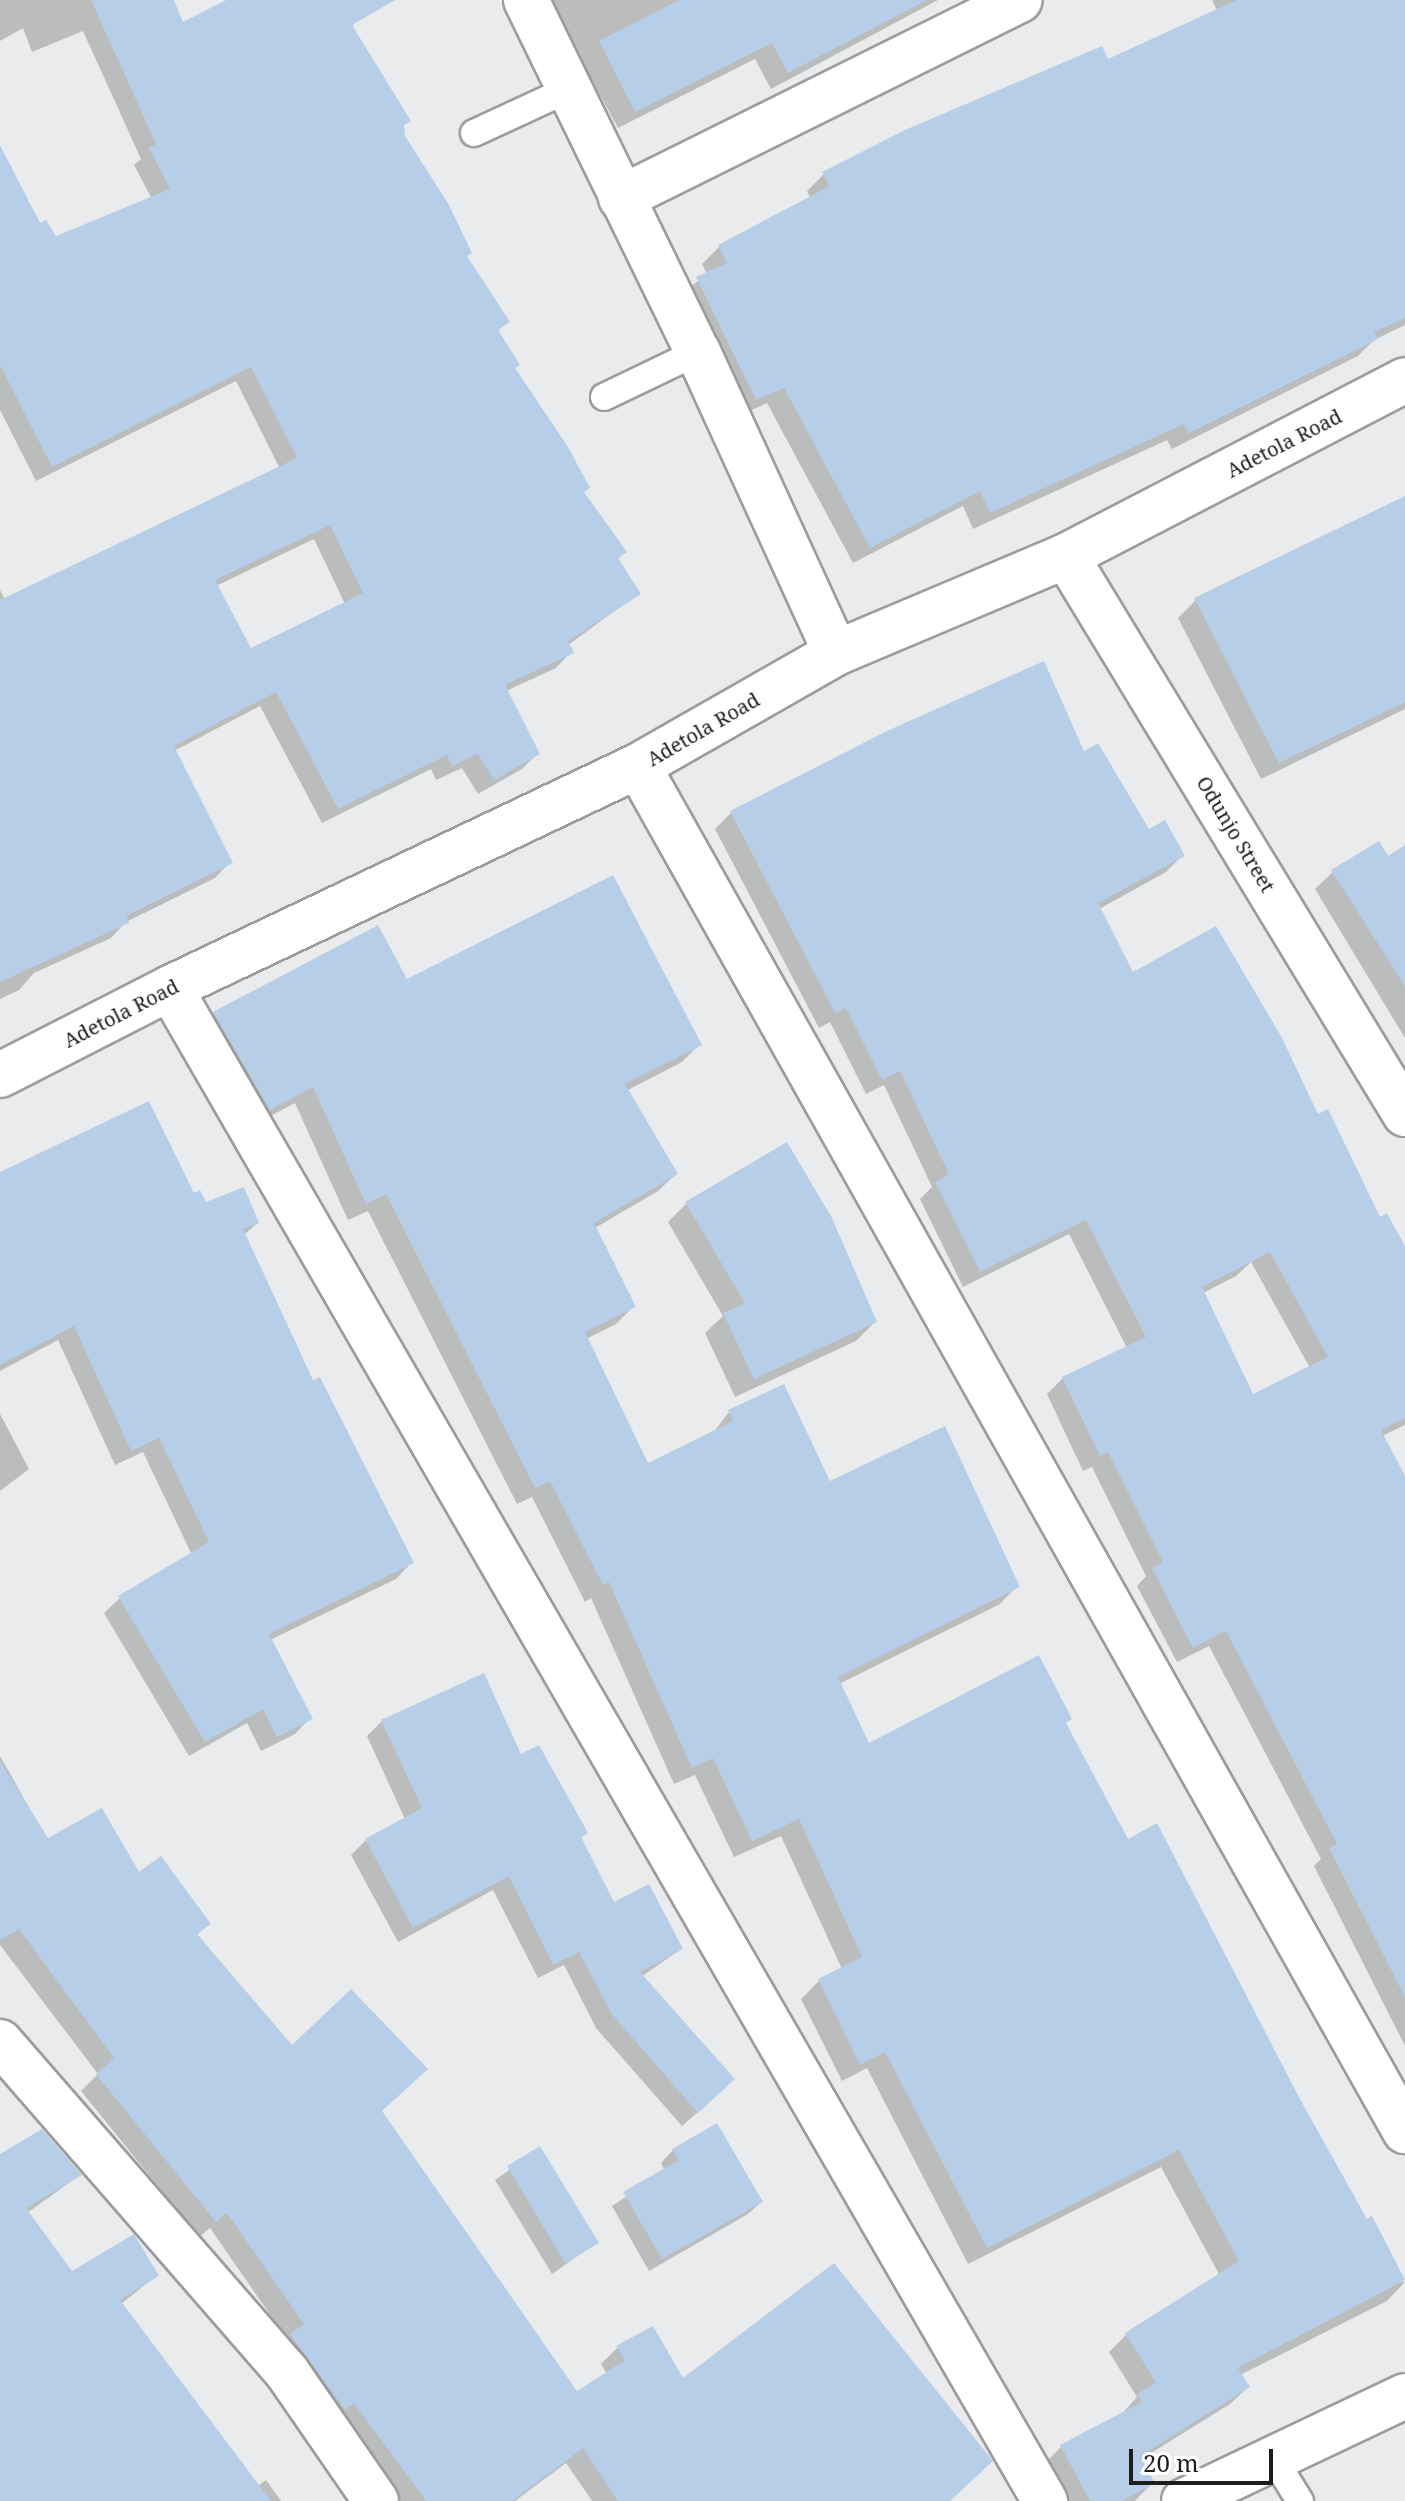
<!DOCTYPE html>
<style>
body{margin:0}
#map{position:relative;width:1405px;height:2501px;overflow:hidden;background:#eaebec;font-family:"Noto Serif",serif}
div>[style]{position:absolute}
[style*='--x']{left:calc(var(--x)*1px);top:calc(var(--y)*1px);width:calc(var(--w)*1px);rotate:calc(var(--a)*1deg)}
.shadow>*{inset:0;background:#0003}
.building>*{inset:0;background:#b7cee9}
.roads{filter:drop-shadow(2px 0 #9c9c9d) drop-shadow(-2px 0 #9c9c9d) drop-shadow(0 2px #9c9c9d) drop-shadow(0 -2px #9c9c9d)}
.lane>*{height:26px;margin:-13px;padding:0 13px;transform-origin:13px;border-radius:13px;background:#fff}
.street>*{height:44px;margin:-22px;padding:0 22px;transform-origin:22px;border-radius:22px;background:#fff}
span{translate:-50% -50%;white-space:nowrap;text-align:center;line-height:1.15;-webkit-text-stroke:6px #fff;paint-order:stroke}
.street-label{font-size:20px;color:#1d1e1e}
.scale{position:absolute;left:1129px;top:2449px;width:144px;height:36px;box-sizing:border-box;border:4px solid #1d1e1e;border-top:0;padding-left:10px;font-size:24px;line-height:28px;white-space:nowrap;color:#1d1e1e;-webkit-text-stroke:6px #fff;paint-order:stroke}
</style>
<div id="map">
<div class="shadow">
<div style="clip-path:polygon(evenodd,0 0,172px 0,182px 24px,230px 0,348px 0,359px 19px,351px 27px,409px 121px,402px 127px,403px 137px,465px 257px,507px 322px,497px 332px,514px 369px,583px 493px,625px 552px,617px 560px,638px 594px,568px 645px,571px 652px,556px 668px,506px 691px,537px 754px,522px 769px,478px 794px,462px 768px,436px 780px,431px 769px,322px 823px,260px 706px,174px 751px,230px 862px,215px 878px,126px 922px,111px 938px,34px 973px,19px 990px,0 999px,0 590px,5px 600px,280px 469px,236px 381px,36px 481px,0 410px,0 149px,39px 226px,55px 239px,152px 199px,134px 165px,141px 159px,83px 31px,32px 52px,23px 28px,0 41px,0 0,314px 539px,345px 604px,250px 651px,216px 586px,314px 539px)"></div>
<div style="clip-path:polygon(549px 0,938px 0,771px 89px,755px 59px,618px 128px)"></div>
<div style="clip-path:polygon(1212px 0,1405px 0,1405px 325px,1374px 340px,1358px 356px,1172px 449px,1167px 440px,973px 529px,963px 506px,853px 563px,767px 403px,739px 416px,680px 295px,707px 274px,702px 264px,719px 247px,811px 199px,807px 191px,824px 174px,1107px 62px,1217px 11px)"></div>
<div style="clip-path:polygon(1405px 499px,1405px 709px,1261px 779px,1178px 618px,1196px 600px)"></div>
<div style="clip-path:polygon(evenodd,1084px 754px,1149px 831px,1182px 856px,1166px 872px,1099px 909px,1132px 975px,1317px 1118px,1379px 1220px,1405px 1250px,1405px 1425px,1382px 1436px,1405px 1481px,1405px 2046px,1314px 1866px,1321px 1859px,1209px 1646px,1177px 1662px,1137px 1586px,1146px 1576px,1092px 1467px,1083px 1471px,1047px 1394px,1063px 1378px,1127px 1348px,1069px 1234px,963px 1287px,920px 1199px,932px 1187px,884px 1085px,866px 1094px,830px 1022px,819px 1028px,715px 829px,731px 813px,1084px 754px,1251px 1262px,1310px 1368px,1252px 1397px,1203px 1293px,1236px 1276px,1251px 1262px)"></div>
<div style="clip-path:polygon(1405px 847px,1405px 1038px,1315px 889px,1333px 872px,1387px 858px)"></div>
<div style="clip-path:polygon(406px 981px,699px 1045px,682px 1062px,626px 1091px,676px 1174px,658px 1191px,595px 1228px,634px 1306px,616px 1324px,586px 1339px,648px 1466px,713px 1433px,729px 1412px,829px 1484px,1017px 1586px,1000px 1604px,839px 1684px,868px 1746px,1064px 1724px,1127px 1842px,1299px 2102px,1366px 2221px,1372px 2219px,1404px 2283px,1387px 2301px,1240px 2375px,1248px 2387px,1230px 2404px,1140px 2460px,1152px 2483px,1135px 2501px,1063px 2501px,1043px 2465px,1061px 2447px,1121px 2415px,1137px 2397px,1109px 2352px,1127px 2334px,1220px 2276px,1161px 2167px,968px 2264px,867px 2068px,842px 2081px,801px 1999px,819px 1981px,842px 1969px,781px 1836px,734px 1857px,695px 1775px,674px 1784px,591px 1598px,585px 1602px,532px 1497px,517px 1504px,368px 1211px,348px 1220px,295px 1103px,251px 1126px,196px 1031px,214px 1013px)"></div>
<div style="clip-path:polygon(0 1174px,194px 1195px,205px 1205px,257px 1223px,244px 1235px,312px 1383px,411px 1563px,396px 1579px,270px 1640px,310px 1718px,295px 1734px,261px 1751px,247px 1723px,189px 1756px,104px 1613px,120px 1598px,192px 1555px,143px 1452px,115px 1465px,58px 1340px,0 1371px)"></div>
<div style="clip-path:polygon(687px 1203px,875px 1322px,856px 1341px,735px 1397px,705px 1333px,723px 1316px,668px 1222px)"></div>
<div style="clip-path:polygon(0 1414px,29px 1469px,0 1491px)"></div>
<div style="clip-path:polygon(382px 1721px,520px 1757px,586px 1833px,580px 1839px,613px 1905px,681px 1949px,641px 1977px,718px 2094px,682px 2126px,596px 2028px,564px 1965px,538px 1978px,493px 1890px,398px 1942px,351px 1855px,366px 1840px,405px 1819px,367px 1736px)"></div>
<div style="clip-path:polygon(0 1756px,48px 1841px,138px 1874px,208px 1924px,196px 1936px,292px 2048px,380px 2111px,577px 2394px,607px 2374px,601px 2364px,617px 2348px,948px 2501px,592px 2501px,566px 2463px,515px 2501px,399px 2501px,210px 2228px,199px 2237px,81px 2091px,98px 2074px,0 1945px)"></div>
<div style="clip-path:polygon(539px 2149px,596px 2243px,552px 2274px,495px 2180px)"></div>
<div style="clip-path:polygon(673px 2150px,761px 2202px,748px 2214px,649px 2271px,612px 2206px,665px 2171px,661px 2163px)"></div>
<div style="clip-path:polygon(0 2156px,80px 2175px,27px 2213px,71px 2273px,156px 2276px,121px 2304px,258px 2486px,266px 2480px,281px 2501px,0 2501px)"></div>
</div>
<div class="building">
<div style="clip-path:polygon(evenodd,91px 0,174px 0,183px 22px,226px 0,395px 0,352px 25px,411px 121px,404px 125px,405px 136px,449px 205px,472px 253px,467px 256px,510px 322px,498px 330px,520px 365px,515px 368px,568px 447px,590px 488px,584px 492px,627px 552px,618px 558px,641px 594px,568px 641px,574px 653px,505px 685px,540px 754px,494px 780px,478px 754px,452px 766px,447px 755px,338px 809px,276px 692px,174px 746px,233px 863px,126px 916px,129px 923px,0 982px,0 600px,297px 458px,251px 367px,52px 467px,0 365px,0 145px,40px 223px,46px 220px,56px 236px,170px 189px,149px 148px,156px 144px,91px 0,330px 525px,363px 593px,251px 648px,215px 580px,330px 525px)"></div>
<div style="clip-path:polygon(679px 0,927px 0,788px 73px,772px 43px,635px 112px,599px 41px)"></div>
<div style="clip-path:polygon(1237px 0,1405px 0,1405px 318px,1374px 332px,1378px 339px,1189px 433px,1184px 424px,990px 513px,980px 491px,870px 548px,784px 388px,756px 400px,696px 277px,727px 263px,718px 245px,830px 186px,822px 172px,905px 130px,1102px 46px,1108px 59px)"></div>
<div style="clip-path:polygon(1405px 496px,1405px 702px,1279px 763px,1194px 598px)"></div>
<div style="clip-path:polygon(evenodd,1044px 661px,1084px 751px,1098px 743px,1149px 829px,1165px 820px,1185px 856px,1098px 903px,1133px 972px,1216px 926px,1281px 1036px,1318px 1114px,1328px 1109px,1380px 1217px,1387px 1213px,1405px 1246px,1405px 1418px,1381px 1430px,1405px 1476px,1405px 1997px,1329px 1848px,1337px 1844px,1226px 1631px,1193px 1648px,1152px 1568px,1163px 1562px,1108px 1452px,1100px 1456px,1062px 1377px,1146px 1337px,1086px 1220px,980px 1272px,935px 1182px,949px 1174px,900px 1071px,882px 1080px,846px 1008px,835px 1013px,730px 811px,887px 731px,1044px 661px,1270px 1252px,1328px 1357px,1253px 1394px,1202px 1287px,1270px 1252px)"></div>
<div style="clip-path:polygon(1379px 841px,1388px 856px,1405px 845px,1405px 986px,1331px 870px)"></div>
<div style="clip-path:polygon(613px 875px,702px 1045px,625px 1084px,678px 1174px,594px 1223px,636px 1307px,585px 1332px,648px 1463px,733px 1421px,728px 1410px,784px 1384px,830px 1481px,945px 1426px,1020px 1587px,838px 1677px,869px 1743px,1039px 1655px,1072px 1719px,1066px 1723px,1128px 1839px,1157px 1823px,1301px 2101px,1367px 2219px,1372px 2216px,1405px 2280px,1238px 2368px,1250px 2387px,1140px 2456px,1155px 2483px,1122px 2501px,1090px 2501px,1060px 2445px,1142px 2402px,1137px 2394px,1156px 2382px,1125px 2333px,1239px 2261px,1179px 2150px,987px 2248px,885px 2052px,860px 2065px,818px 1979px,862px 1957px,799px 1819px,752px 1841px,713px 1758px,692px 1768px,609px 1582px,603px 1585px,550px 1481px,535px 1488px,386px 1194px,366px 1204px,313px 1087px,270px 1110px,213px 1012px,378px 925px,407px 979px)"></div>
<div style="clip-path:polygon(149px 1101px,194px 1193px,200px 1190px,206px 1202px,244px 1187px,259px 1223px,243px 1229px,313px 1380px,320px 1377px,414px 1563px,269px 1634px,313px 1719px,277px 1737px,263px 1709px,205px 1742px,118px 1596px,209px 1542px,159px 1438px,131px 1451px,74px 1326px,0 1365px,0 1172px)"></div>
<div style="clip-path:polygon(787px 1142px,832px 1218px,877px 1322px,754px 1379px,723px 1313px,745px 1303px,685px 1202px)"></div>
<div style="clip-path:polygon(484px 1673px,521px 1754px,539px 1745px,588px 1833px,581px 1837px,614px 1902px,649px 1884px,683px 1949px,640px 1972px,735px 2079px,698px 2113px,611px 2013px,579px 1952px,553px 1965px,509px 1876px,413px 1928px,365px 1839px,422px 1808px,381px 1720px)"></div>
<div style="clip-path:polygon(0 1761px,48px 1838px,102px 1808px,139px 1872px,161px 1856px,211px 1924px,197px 1934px,292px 2045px,351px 1989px,428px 2069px,382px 2111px,577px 2391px,625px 2360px,616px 2346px,653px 2326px,683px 2378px,834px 2263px,993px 2461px,950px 2501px,618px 2501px,583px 2448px,512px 2501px,426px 2501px,354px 2403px,345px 2410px,290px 2334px,304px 2324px,227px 2213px,216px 2222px,96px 2074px,114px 2058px,19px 1929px,0 1940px)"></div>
<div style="clip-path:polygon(717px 2123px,763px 2202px,662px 2259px,623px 2192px,679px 2160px,672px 2149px)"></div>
<div style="clip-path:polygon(42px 2129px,82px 2175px,26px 2208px,72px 2271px,134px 2234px,159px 2276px,120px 2300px,271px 2501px,0 2501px,0 2154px)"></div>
<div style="clip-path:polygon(540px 2146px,599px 2243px,565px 2263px,507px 2166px)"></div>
</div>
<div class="roads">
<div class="lane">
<div style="--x:474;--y:133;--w:102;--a:-24.8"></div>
<div style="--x:604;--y:397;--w:104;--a:-25.6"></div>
<div style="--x:1272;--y:2456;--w:53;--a:58.1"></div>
</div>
<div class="street">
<div style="--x:526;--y:0;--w:392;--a:64"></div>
<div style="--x:698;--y:352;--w:331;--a:65.4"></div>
<div style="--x:621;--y:198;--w:445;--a:-26.4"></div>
<div style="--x:1066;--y:556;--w:653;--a:58.72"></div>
<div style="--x:638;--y:766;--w:1566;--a:60.67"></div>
<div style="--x:170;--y:988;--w:1748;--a:59.96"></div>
<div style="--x:0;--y:1075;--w:191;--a:-27.1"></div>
<div style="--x:170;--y:988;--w:518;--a:-25.38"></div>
<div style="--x:638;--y:766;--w:228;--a:-29.7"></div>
<div style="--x:836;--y:653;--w:250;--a:-22.9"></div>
<div style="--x:1066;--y:556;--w:382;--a:-27.4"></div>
<div style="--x:0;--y:2042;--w:437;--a:49"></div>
<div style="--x:287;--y:2372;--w:157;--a:55.4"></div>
<div style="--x:1184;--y:2501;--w:245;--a:-25.4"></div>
</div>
</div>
<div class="street-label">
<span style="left:1284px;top:443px;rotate:-27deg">Adetola Road</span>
<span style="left:703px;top:729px;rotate:-30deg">Adetola Road</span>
<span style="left:1236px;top:834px;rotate:59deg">Odunjo Street</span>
<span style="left:121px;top:1013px;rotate:-27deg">Adetola Road</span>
</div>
<div class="scale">20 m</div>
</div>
